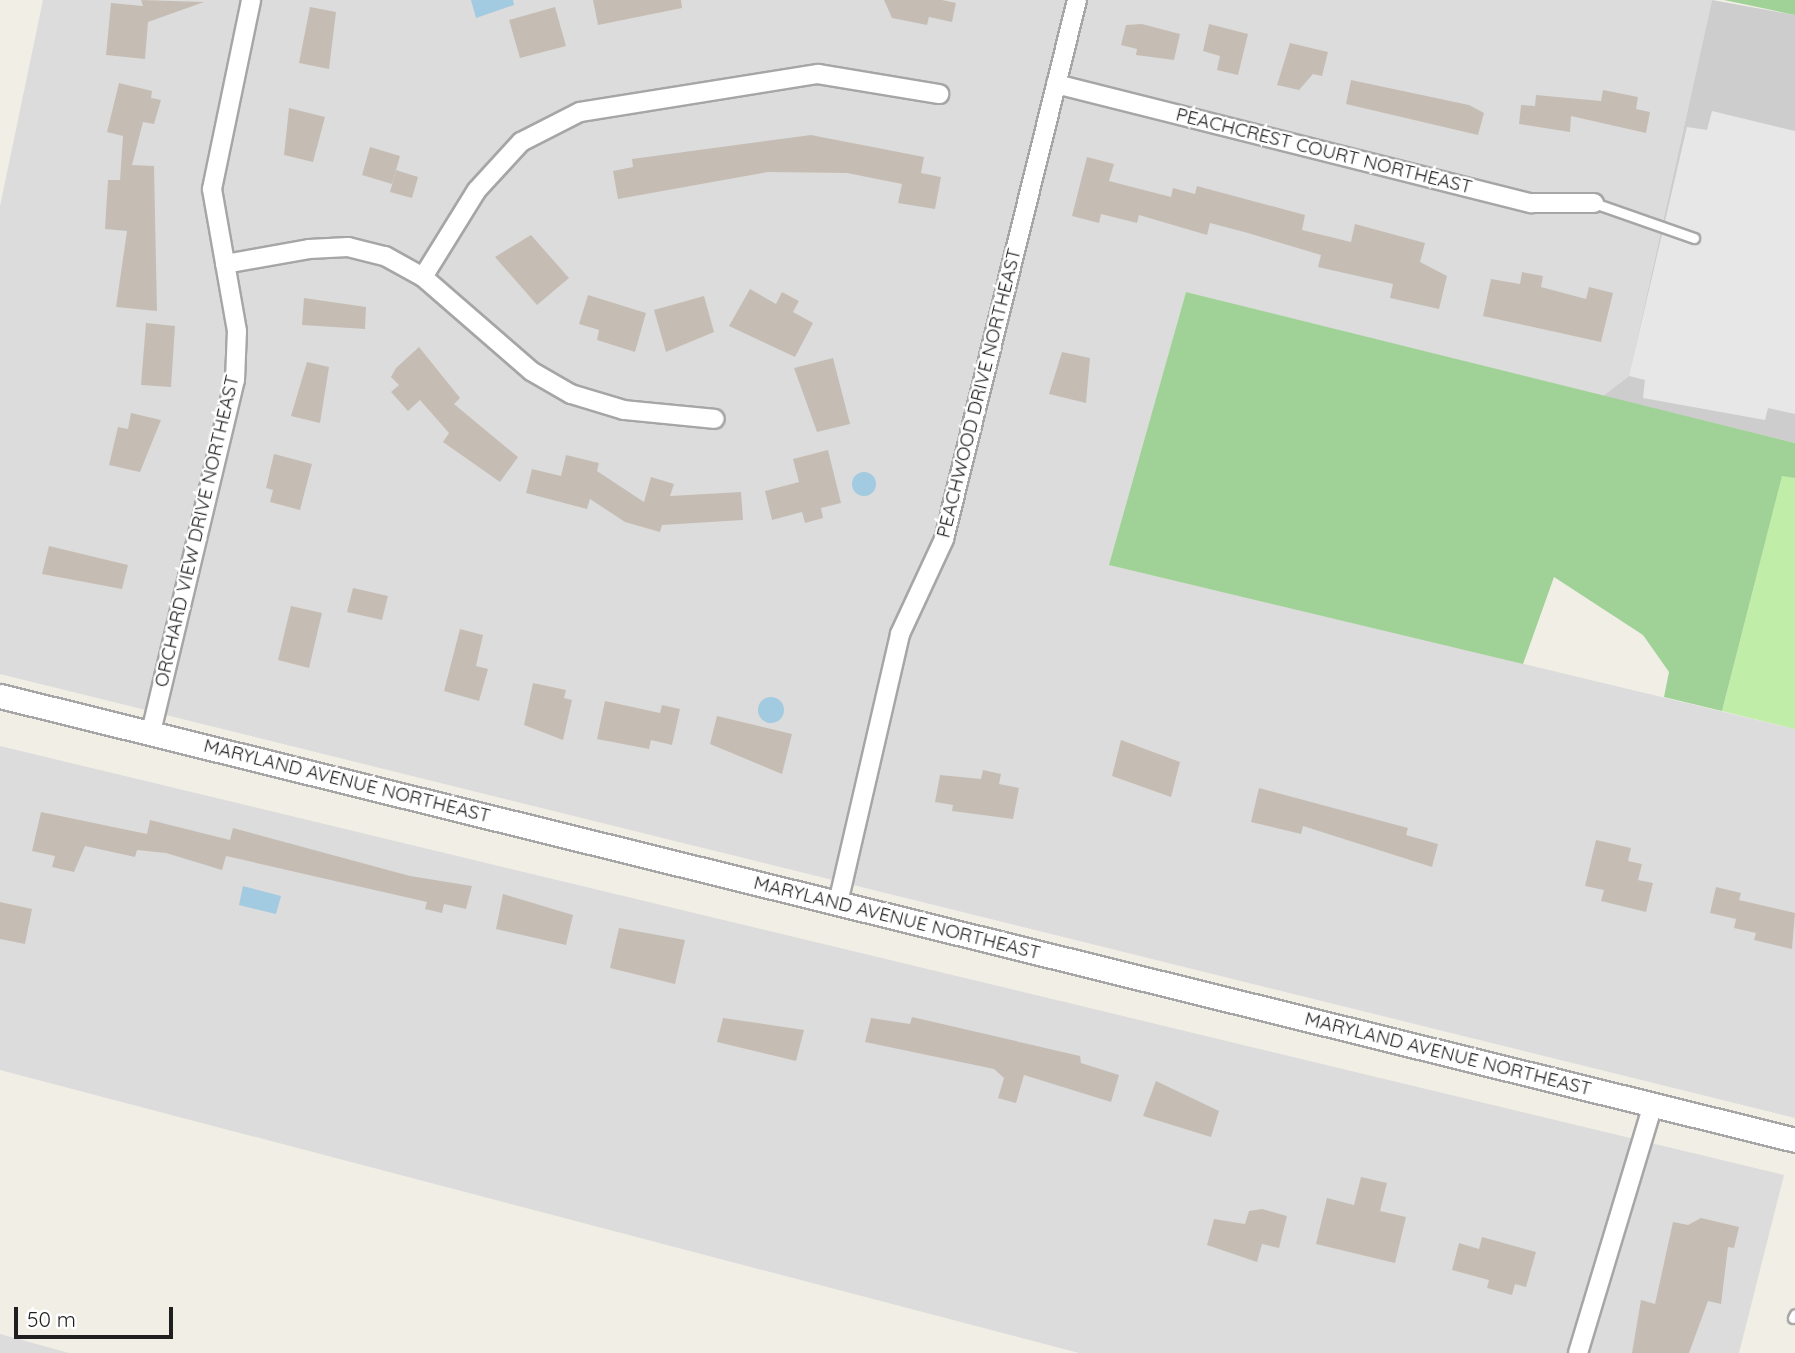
<!DOCTYPE html>
<style>
body{margin:0}
#map{position:relative;width:1795px;height:1353px;overflow:hidden;background:#f0eee5;font-family:Quicksand,sans-serif}
div>[style]{position:absolute}
[style*='--x']{left:calc(var(--x)*1px);top:calc(var(--y)*1px);width:calc(var(--w)*1px);rotate:calc(var(--a)*1deg)}
.residential>*{inset:0;background:#dddcdc}
.religious>*{inset:0;background:#cdcdcd}
.grass>*{inset:0;background:#c0eda8}
.forest>*{inset:0;background:#a0d297}
.parking>*{inset:0;background:#e7e7e7}
.water>*{inset:0;background:#a2cae1}
.round{border-radius:50%}
.building>*{inset:0;background:#c5bdb4}
.roads{filter:drop-shadow(2px 0 #a6a6a6) drop-shadow(-2px 0 #a6a6a6) drop-shadow(0 2px #a6a6a6) drop-shadow(0 -2px #a6a6a6)}
.service>*{height:9px;margin:-4.5px;padding:0 4.5px;transform-origin:4.5px;border-radius:4.5px;background:#fff}
.minor>*{height:18px;margin:-9px;padding:0 9px;transform-origin:9px;border-radius:9px;background:#fff}
.tertiary>*{height:23px;margin:-11.5px;padding:0 11.5px;transform-origin:11.5px;border-radius:11.5px;background:#fff}
span{translate:-50% -50%;white-space:nowrap;text-align:center;line-height:1.15;-webkit-text-stroke:5px #fff;paint-order:stroke}
.street-label{font-size:19px;color:#1f1f1f}
.scale{position:absolute;left:14px;top:1307px;width:159px;height:32px;box-sizing:border-box;border:4px solid #1f1f1f;border-top:0;padding-left:9px;font-size:21px;line-height:24px;white-space:nowrap;color:#1f1f1f;-webkit-text-stroke:5px #fff;paint-order:stroke}
</style>
<div id="map">
<div class="residential">
<div style="clip-path:polygon(43px 0,1712px 0,1629px 376px,1603px 396px,1186px 292px,1110px 565px,1795px 729px,1795px 1118px,0 674px,0 206px)"></div>
<div style="clip-path:polygon(0 746px,1784px 1175px,1739px 1353px,1079px 1353px,0 1070px)"></div>
<div style="clip-path:polygon(0 1334px,69px 1353px,0 1353px)"></div>
</div>
<div class="religious">
<div style="clip-path:polygon(1712px 0,1795px 15px,1795px 443px,1603px 396px,1629px 376px)"></div>
</div>
<div class="grass">
<div style="clip-path:polygon(1782px 475px,1795px 478px,1795px 729px,1722px 711px)"></div>
</div>
<div class="forest">
<div style="clip-path:polygon(1724px 0,1795px 0,1795px 15px)"></div>
<div style="clip-path:polygon(1186px 292px,1795px 443px,1795px 478px,1782px 476px,1722px 711px,1664px 697px,1669px 672px,1643px 635px,1554px 577px,1523px 664px,1109px 565px)"></div>
</div>
<div class="parking">
<div style="clip-path:polygon(1712px 111px,1795px 131px,1795px 414px,1768px 408px,1765px 420px,1643px 398px,1645px 380px,1629px 376px,1687px 127px,1707px 130px)"></div>
</div>
<div class="water">
<div style="clip-path:polygon(471px 0,513px 0,514px 5px,476px 18px)"></div>
<div class="round" style="left:852px;top:472px;width:24px;height:24px"></div>
<div class="round" style="left:758px;top:697px;width:26px;height:26px"></div>
<div style="clip-path:polygon(243px 886px,281px 896px,276px 914px,239px 905px)"></div>
</div>
<div class="building">
<div style="clip-path:polygon(141px 0,204px 2px,148px 22px,145px 59px,106px 55px,111px 3px,143px 6px)"></div>
<div style="clip-path:polygon(593px 0,681px 0,682px 8px,598px 25px)"></div>
<div style="clip-path:polygon(884px 0,942px 0,956px 3px,952px 22px,929px 17px,927px 25px,892px 18px)"></div>
<div style="clip-path:polygon(310px 7px,336px 12px,329px 69px,299px 63px)"></div>
<div style="clip-path:polygon(555px 7px,566px 46px,520px 58px,509px 20px)"></div>
<div style="clip-path:polygon(1142px 24px,1180px 34px,1174px 60px,1136px 55px,1137px 49px,1121px 45px,1126px 25px)"></div>
<div style="clip-path:polygon(1209px 24px,1248px 34px,1238px 75px,1217px 70px,1220px 56px,1203px 51px)"></div>
<div style="clip-path:polygon(1290px 43px,1328px 52px,1322px 76px,1313px 74px,1299px 90px,1277px 85px)"></div>
<div style="clip-path:polygon(1351px 80px,1469px 105px,1484px 113px,1478px 135px,1346px 104px)"></div>
<div style="clip-path:polygon(119px 83px,152px 91px,151px 98px,161px 100px,154px 124px,143px 122px,132px 165px,154px 166px,157px 311px,116px 307px,127px 231px,105px 229px,108px 180px,120px 180px,123px 136px,107px 132px)"></div>
<div style="clip-path:polygon(1603px 90px,1638px 97px,1636px 109px,1650px 112px,1646px 133px,1571px 116px,1570px 132px,1519px 124px,1521px 105px,1535px 106px,1536px 95px,1601px 101px)"></div>
<div style="clip-path:polygon(289px 108px,325px 117px,313px 162px,284px 155px)"></div>
<div style="clip-path:polygon(811px 135px,924px 157px,921px 173px,941px 177px,935px 209px,898px 203px,902px 184px,847px 173px,768px 172px,618px 199px,613px 171px,633px 167px,632px 159px)"></div>
<div style="clip-path:polygon(370px 147px,400px 156px,392px 184px,362px 175px)"></div>
<div style="clip-path:polygon(1087px 157px,1114px 164px,1109px 181px,1171px 197px,1173px 188px,1195px 194px,1197px 186px,1305px 215px,1302px 230px,1351px 242px,1355px 224px,1425px 243px,1420px 262px,1447px 276px,1439px 309px,1390px 298px,1393px 284px,1318px 267px,1321px 255px,1248px 233px,1210px 223px,1207px 235px,1139px 215px,1137px 223px,1101px 214px,1099px 223px,1072px 216px)"></div>
<div style="clip-path:polygon(396px 170px,418px 177px,412px 198px,390px 192px)"></div>
<div style="clip-path:polygon(531px 235px,569px 278px,537px 305px,495px 257px)"></div>
<div style="clip-path:polygon(1522px 272px,1543px 276px,1541px 287px,1586px 299px,1589px 287px,1613px 293px,1601px 342px,1483px 316px,1491px 279px,1520px 284px)"></div>
<div style="clip-path:polygon(750px 289px,776px 304px,782px 292px,799px 301px,793px 312px,813px 323px,795px 357px,729px 326px)"></div>
<div style="clip-path:polygon(588px 295px,646px 313px,635px 352px,597px 340px,599px 330px,579px 324px)"></div>
<div style="clip-path:polygon(704px 296px,714px 332px,666px 352px,654px 310px)"></div>
<div style="clip-path:polygon(304px 298px,366px 307px,365px 329px,302px 325px)"></div>
<div style="clip-path:polygon(146px 323px,175px 326px,171px 387px,141px 385px)"></div>
<div style="clip-path:polygon(419px 347px,460px 398px,454px 404px,518px 457px,500px 482px,443px 442px,449px 433px,420px 400px,408px 411px,391px 392px,399px 385px,391px 377px,396px 368px)"></div>
<div style="clip-path:polygon(1062px 352px,1090px 358px,1086px 403px,1049px 394px)"></div>
<div style="clip-path:polygon(833px 358px,850px 424px,817px 432px,794px 368px)"></div>
<div style="clip-path:polygon(307px 362px,329px 367px,320px 423px,291px 416px)"></div>
<div style="clip-path:polygon(131px 413px,161px 420px,140px 472px,109px 465px,118px 427px,128px 429px)"></div>
<div style="clip-path:polygon(828px 450px,841px 503px,821px 508px,823px 518px,805px 523px,802px 512px,772px 520px,765px 491px,799px 482px,793px 459px)"></div>
<div style="clip-path:polygon(274px 454px,312px 464px,300px 510px,270px 502px,273px 490px,266px 488px)"></div>
<div style="clip-path:polygon(566px 455px,599px 463px,597px 471px,644px 502px,651px 477px,674px 484px,670px 496px,741px 492px,743px 520px,662px 525px,660px 532px,625px 522px,590px 499px,587px 509px,526px 493px,532px 469px,561px 476px)"></div>
<div style="clip-path:polygon(49px 546px,128px 565px,122px 589px,42px 574px)"></div>
<div style="clip-path:polygon(353px 588px,388px 596px,382px 620px,347px 612px)"></div>
<div style="clip-path:polygon(291px 606px,322px 613px,309px 668px,278px 660px)"></div>
<div style="clip-path:polygon(460px 629px,483px 635px,476px 666px,488px 669px,479px 701px,444px 691px)"></div>
<div style="clip-path:polygon(533px 683px,566px 690px,564px 698px,572px 700px,563px 740px,524px 725px)"></div>
<div style="clip-path:polygon(605px 701px,660px 713px,662px 705px,680px 709px,672px 745px,651px 740px,649px 749px,597px 739px)"></div>
<div style="clip-path:polygon(717px 716px,792px 734px,782px 774px,710px 744px)"></div>
<div style="clip-path:polygon(1121px 740px,1180px 762px,1171px 797px,1112px 776px)"></div>
<div style="clip-path:polygon(983px 770px,1001px 774px,999px 784px,1019px 788px,1013px 819px,952px 811px,953px 805px,935px 802px,940px 775px,981px 779px)"></div>
<div style="clip-path:polygon(1259px 788px,1408px 828px,1406px 835px,1438px 844px,1432px 867px,1303px 826px,1301px 834px,1251px 822px)"></div>
<div style="clip-path:polygon(41px 812px,147px 834px,150px 820px,230px 840px,233px 828px,410px 876px,472px 886px,466px 909px,444px 904px,442px 913px,425px 909px,427px 902px,226px 856px,222px 870px,166px 853px,137px 850px,135px 857px,85px 846px,74px 872px,52px 867px,55px 856px,32px 851px)"></div>
<div style="clip-path:polygon(1596px 840px,1631px 848px,1628px 861px,1642px 864px,1638px 880px,1653px 883px,1646px 912px,1601px 901px,1604px 890px,1585px 886px)"></div>
<div style="clip-path:polygon(1716px 887px,1741px 893px,1739px 900px,1795px 913px,1792px 949px,1754px 940px,1756px 933px,1734px 928px,1736px 919px,1710px 913px)"></div>
<div style="clip-path:polygon(503px 894px,573px 915px,566px 945px,496px 929px)"></div>
<div style="clip-path:polygon(0 902px,32px 909px,25px 944px,0 939px)"></div>
<div style="clip-path:polygon(619px 928px,685px 940px,675px 984px,610px 968px)"></div>
<div style="clip-path:polygon(912px 1017px,1080px 1056px,1081px 1063px,1119px 1075px,1111px 1102px,1024px 1075px,1016px 1103px,998px 1098px,1004px 1078px,994px 1069px,865px 1042px,871px 1018px,910px 1024px)"></div>
<div style="clip-path:polygon(723px 1018px,804px 1030px,796px 1061px,717px 1042px)"></div>
<div style="clip-path:polygon(1156px 1081px,1219px 1111px,1211px 1137px,1143px 1116px)"></div>
<div style="clip-path:polygon(1361px 1177px,1387px 1183px,1380px 1211px,1406px 1217px,1395px 1263px,1316px 1244px,1327px 1198px,1354px 1205px)"></div>
<div style="clip-path:polygon(1262px 1209px,1287px 1216px,1279px 1248px,1262px 1244px,1257px 1262px,1207px 1245px,1214px 1219px,1245px 1224px,1249px 1211px)"></div>
<div style="clip-path:polygon(1701px 1218px,1739px 1227px,1734px 1248px,1728px 1247px,1721px 1304px,1708px 1301px,1689px 1353px,1632px 1353px,1641px 1300px,1655px 1304px,1673px 1222px,1688px 1225px)"></div>
<div style="clip-path:polygon(1482px 1237px,1536px 1252px,1526px 1287px,1515px 1284px,1512px 1295px,1487px 1288px,1489px 1280px,1452px 1270px,1459px 1243px,1479px 1249px)"></div>
</div>
<div class="roads">
<div class="service">
<div style="--x:1594;--y:203;--w:106;--a:19.3"></div>
<div style="--x:1793;--y:1318;--w:4;--a:-63"></div>
</div>
<div class="minor">
<div style="--x:1056;--y:84;--w:490;--a:14.1"></div>
<div style="--x:1531;--y:203;--w:63;--a:0"></div>
<div style="--x:225;--y:264;--w:85;--a:-10.1"></div>
<div style="--x:309;--y:249;--w:39;--a:-3"></div>
<div style="--x:348;--y:247;--w:38;--a:14"></div>
<div style="--x:385;--y:256;--w:43;--a:28.9"></div>
<div style="--x:423;--y:277;--w:143;--a:41"></div>
<div style="--x:531;--y:371;--w:46;--a:29.9"></div>
<div style="--x:571;--y:394;--w:55;--a:16.8"></div>
<div style="--x:624;--y:410;--w:91;--a:5.6"></div>
<div style="--x:423;--y:277;--w:102;--a:-58.2"></div>
<div style="--x:477;--y:190;--w:65;--a:-47.5"></div>
<div style="--x:521;--y:142;--w:66;--a:-27"></div>
<div style="--x:580;--y:112;--w:241;--a:-9.1"></div>
<div style="--x:818;--y:74;--w:123;--a:9.4"></div>
<div style="--x:151;--y:732;--w:362;--a:-76.6"></div>
<div style="--x:235;--y:380;--w:49;--a:-87.7"></div>
<div style="--x:237;--y:331;--w:144;--a:-100"></div>
<div style="--x:212;--y:189;--w:193;--a:-78.3"></div>
<div style="--x:838;--y:903;--w:276;--a:-77"></div>
<div style="--x:900;--y:634;--w:105;--a:-65.1"></div>
<div style="--x:944;--y:539;--w:555;--a:-76.14"></div>
<div style="--x:1578;--y:1353;--w:259;--a:-73.2"></div>
</div>
<div class="tertiary">
<div style="--x:0;--y:696;--w:1849;--a:13.89"></div>
</div>
</div>
<div class="street-label">
<span style="left:1324px;top:151px;rotate:14deg">PEACHCREST COURT NORTHEAST</span>
<span style="left:979px;top:393px;rotate:-76deg">PEACHWOOD DRIVE NORTHEAST</span>
<span style="left:197px;top:531px;rotate:-77deg">ORCHARD VIEW DRIVE NORTHEAST</span>
<span style="left:347px;top:781px;rotate:14deg">MARYLAND AVENUE NORTHEAST</span>
<span style="left:897px;top:918px;rotate:14deg">MARYLAND AVENUE NORTHEAST</span>
<span style="left:1448px;top:1054px;rotate:14deg">MARYLAND AVENUE NORTHEAST</span>
</div>
<div class="scale">50 m</div>
</div>
